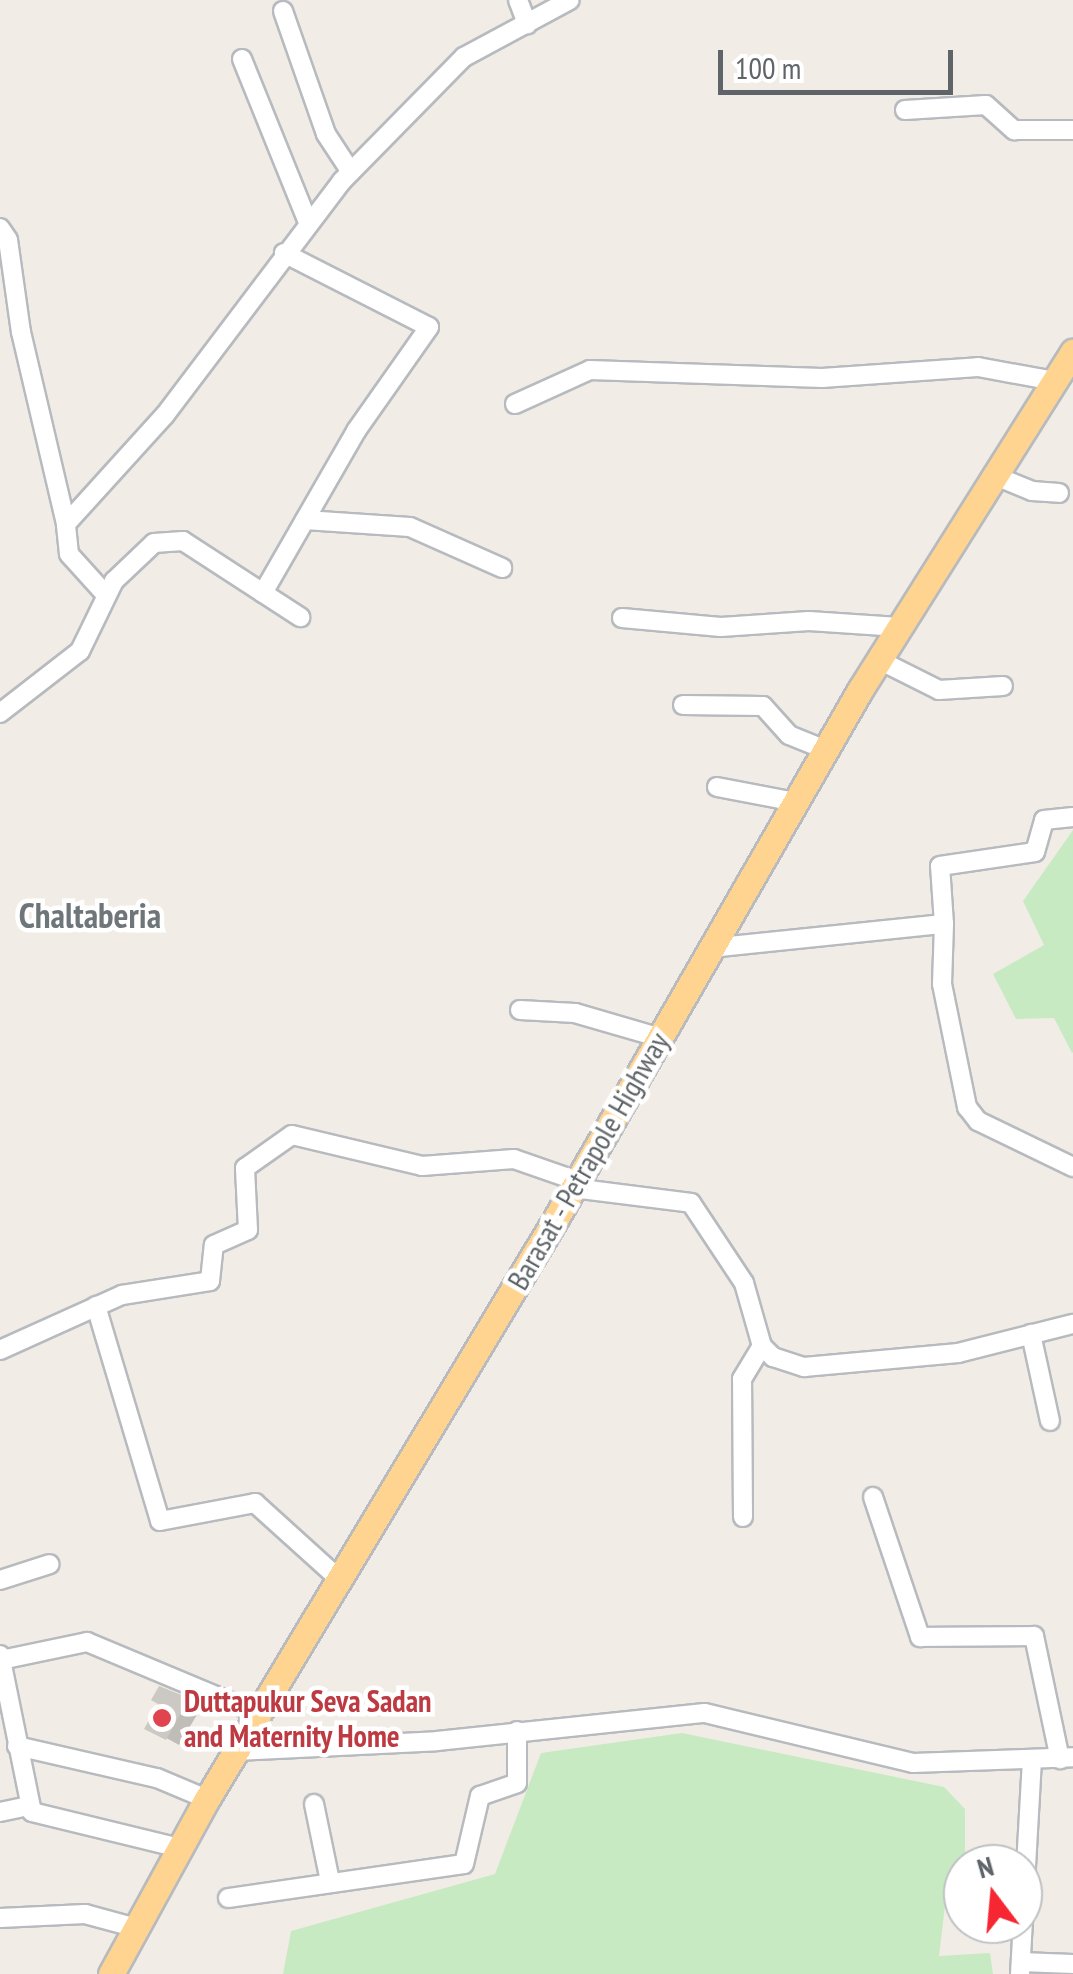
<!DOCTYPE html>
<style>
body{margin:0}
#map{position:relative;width:1073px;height:1974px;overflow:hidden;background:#f1ede6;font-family:"PT Sans Narrow",sans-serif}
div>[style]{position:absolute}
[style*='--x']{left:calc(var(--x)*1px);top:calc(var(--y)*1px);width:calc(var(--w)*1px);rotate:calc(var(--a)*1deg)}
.green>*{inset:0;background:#c7eac2}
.shadow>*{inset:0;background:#0003}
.building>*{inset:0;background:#ccc8c3}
.roads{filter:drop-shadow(2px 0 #b7babe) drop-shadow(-2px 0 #b7babe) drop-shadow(0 2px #b7babe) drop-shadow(0 -2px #b7babe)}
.minor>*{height:18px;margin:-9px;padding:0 9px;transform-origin:9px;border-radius:9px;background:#fff}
.highway>*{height:25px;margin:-12.5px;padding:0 12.5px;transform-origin:12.5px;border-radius:12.5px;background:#ffd490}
.dots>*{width:28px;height:28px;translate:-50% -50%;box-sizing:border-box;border:5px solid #fff;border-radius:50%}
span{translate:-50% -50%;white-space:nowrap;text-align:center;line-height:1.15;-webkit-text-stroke:9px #fff;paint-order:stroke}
.street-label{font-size:30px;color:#5e6468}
.health-label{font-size:30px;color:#be3a42;font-weight:700}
.left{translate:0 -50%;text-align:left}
.quarter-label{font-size:35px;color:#6f767a;font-weight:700}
.north{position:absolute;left:943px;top:1844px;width:100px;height:100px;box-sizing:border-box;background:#fff;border:2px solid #bfc1c3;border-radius:50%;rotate:344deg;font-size:28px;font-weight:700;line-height:40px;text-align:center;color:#5e6468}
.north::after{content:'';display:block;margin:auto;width:35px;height:45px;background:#f62733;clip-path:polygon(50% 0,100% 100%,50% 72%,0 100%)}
.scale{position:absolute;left:718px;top:50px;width:235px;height:45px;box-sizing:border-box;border:5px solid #5e6468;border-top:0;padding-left:12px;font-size:30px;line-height:35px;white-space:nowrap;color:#5e6468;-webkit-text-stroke:8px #fff;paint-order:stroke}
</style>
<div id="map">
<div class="green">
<div style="clip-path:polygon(1073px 830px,1073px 1052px,1072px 1053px,1054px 1018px,1016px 1019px,993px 974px,1044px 945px,1023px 901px)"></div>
<div style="clip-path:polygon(682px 1733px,944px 1787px,965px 1809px,965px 1864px,963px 1881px,947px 1889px,939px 1956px,990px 1953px,993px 1974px,283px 1974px,291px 1931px,495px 1874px,541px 1753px)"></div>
</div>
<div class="shadow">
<div style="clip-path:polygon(160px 1689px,201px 1708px,179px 1745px,148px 1728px,161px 1703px)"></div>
</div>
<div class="building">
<div style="clip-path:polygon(159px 1686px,189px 1698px,166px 1740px,144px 1729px,158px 1704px,151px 1700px)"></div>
</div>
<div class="roads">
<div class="minor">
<div style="--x:518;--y:0;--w:26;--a:69"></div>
<div style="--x:283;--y:11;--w:130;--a:70.7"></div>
<div style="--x:326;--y:134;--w:45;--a:56.7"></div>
<div style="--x:242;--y:59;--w:176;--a:68"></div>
<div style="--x:905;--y:110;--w:81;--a:-3.5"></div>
<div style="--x:986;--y:105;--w:38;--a:42"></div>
<div style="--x:1014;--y:130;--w:59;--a:0"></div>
<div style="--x:0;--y:228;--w:14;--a:56"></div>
<div style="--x:8;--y:240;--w:93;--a:82"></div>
<div style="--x:21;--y:332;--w:197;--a:76.8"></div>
<div style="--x:515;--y:404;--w:82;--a:-24.4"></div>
<div style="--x:590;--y:370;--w:232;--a:2"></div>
<div style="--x:822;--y:378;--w:156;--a:-4"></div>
<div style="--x:978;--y:367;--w:77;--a:10.4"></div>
<div style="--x:993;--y:475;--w:42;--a:22.3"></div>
<div style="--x:1032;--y:491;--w:27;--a:4"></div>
<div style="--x:305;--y:520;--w:105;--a:3.8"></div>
<div style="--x:410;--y:527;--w:101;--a:24"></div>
<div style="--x:263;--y:593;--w:187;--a:-60.1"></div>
<div style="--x:356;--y:431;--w:127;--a:-54.9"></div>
<div style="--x:429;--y:327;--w:163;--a:-153"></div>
<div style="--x:106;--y:595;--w:55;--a:-132.1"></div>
<div style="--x:69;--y:554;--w:30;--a:-96"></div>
<div style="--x:66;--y:524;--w:147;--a:-47.8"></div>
<div style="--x:165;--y:415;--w:293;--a:-52.9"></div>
<div style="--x:342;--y:181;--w:174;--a:-45.5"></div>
<div style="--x:464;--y:57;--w:120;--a:-28.3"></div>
<div style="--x:622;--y:618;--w:99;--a:5.2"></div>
<div style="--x:721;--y:627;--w:88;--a:-3.9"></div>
<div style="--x:809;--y:621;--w:90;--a:3.8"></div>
<div style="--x:879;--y:660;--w:67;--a:26.6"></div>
<div style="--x:939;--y:690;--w:64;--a:-3.6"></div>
<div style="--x:683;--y:705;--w:80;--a:0.7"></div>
<div style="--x:763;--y:706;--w:39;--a:48"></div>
<div style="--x:789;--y:735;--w:40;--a:22"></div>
<div style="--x:0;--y:713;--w:101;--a:-37.8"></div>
<div style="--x:80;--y:651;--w:78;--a:-64.1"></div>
<div style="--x:114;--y:581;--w:55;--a:-43.5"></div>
<div style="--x:154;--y:543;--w:29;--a:-4"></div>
<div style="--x:183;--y:541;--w:140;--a:33"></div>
<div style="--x:717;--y:787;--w:80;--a:10.8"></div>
<div style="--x:944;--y:924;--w:58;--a:-93.9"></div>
<div style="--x:940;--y:866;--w:96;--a:-8.4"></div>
<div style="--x:1035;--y:852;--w:33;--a:-74"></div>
<div style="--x:1044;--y:820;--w:29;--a:-6"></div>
<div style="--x:710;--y:948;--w:235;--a:-5.9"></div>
<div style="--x:944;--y:924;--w:60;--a:91.9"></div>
<div style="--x:942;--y:984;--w:126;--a:78.5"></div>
<div style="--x:967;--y:1107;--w:18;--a:52"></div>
<div style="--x:978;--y:1121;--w:106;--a:25.8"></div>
<div style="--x:520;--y:1010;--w:55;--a:3.1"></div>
<div style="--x:575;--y:1013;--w:90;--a:16.2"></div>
<div style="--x:573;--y:1188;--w:119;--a:7.2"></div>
<div style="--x:691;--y:1203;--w:96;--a:56.5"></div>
<div style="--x:744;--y:1283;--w:66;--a:74.1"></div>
<div style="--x:762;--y:1346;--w:16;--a:45"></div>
<div style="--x:773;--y:1357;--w:33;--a:18"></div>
<div style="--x:804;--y:1367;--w:155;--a:-5.2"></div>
<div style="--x:958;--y:1353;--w:119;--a:-14.2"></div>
<div style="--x:96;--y:1306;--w:224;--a:73.4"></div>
<div style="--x:160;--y:1521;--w:97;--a:-10.7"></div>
<div style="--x:255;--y:1503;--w:112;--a:42.1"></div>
<div style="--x:1031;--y:1334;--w:89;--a:77.7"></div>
<div style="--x:0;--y:1350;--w:134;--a:-24.3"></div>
<div style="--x:122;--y:1295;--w:89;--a:-9"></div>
<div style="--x:210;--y:1281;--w:36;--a:-84"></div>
<div style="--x:214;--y:1245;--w:37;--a:-24"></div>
<div style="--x:248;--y:1230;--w:62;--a:-92.8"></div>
<div style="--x:245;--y:1168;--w:57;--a:-35.1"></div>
<div style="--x:292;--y:1135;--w:134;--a:13.4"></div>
<div style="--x:422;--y:1166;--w:92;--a:-4.4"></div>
<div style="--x:514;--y:1159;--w:67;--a:19.2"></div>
<div style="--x:873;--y:1497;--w:148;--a:71.4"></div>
<div style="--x:920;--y:1637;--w:114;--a:-0.5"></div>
<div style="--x:1034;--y:1636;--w:126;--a:78.1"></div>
<div style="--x:743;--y:1517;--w:138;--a:-90.4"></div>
<div style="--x:742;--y:1379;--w:39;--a:-59"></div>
<div style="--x:0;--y:1580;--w:52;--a:-17.7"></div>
<div style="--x:0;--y:1655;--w:160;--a:78.5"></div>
<div style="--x:32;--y:1812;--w:152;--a:13.7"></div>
<div style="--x:1;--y:1660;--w:88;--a:-11.8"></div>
<div style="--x:87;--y:1642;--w:184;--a:22.7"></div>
<div style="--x:17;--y:1746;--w:144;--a:12.9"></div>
<div style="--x:157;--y:1778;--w:54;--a:22.8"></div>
<div style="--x:236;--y:1751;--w:201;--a:-2.8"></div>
<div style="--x:437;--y:1741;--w:269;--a:-6"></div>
<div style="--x:705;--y:1713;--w:214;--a:13.5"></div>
<div style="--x:913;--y:1763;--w:160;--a:-2.1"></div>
<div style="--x:314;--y:1804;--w:79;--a:78.3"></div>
<div style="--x:0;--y:1812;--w:29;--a:-12"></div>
<div style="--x:228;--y:1898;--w:238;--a:-8.2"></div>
<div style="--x:464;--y:1864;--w:70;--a:-76.8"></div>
<div style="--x:480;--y:1796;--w:39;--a:-19"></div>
<div style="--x:517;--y:1783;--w:52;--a:-90"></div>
<div style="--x:0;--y:1918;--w:85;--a:-2.7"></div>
<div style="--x:85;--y:1914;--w:54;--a:15.1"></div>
<div style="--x:1021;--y:1962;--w:52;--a:2.2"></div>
<div style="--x:1020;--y:1974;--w:214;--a:-86.8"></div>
</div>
<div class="highway">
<div style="--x:111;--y:1974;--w:200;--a:-61.3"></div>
<div style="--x:207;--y:1799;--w:676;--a:-58.99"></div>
<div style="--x:555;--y:1220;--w:611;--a:-60.08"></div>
<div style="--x:860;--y:690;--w:400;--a:-57.8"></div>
</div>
</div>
<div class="dots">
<div style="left:162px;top:1718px;background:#e0444e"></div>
</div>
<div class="street-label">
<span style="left:588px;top:1161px;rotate:-60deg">Barasat - Petrapole Highway</span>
</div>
<div class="health-label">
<span class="left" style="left:184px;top:1718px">Duttapukur Seva Sadan<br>and Maternity Home</span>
</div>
<div class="quarter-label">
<span style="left:90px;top:915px">Chaltaberia</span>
</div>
<div class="north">N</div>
<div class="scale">100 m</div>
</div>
